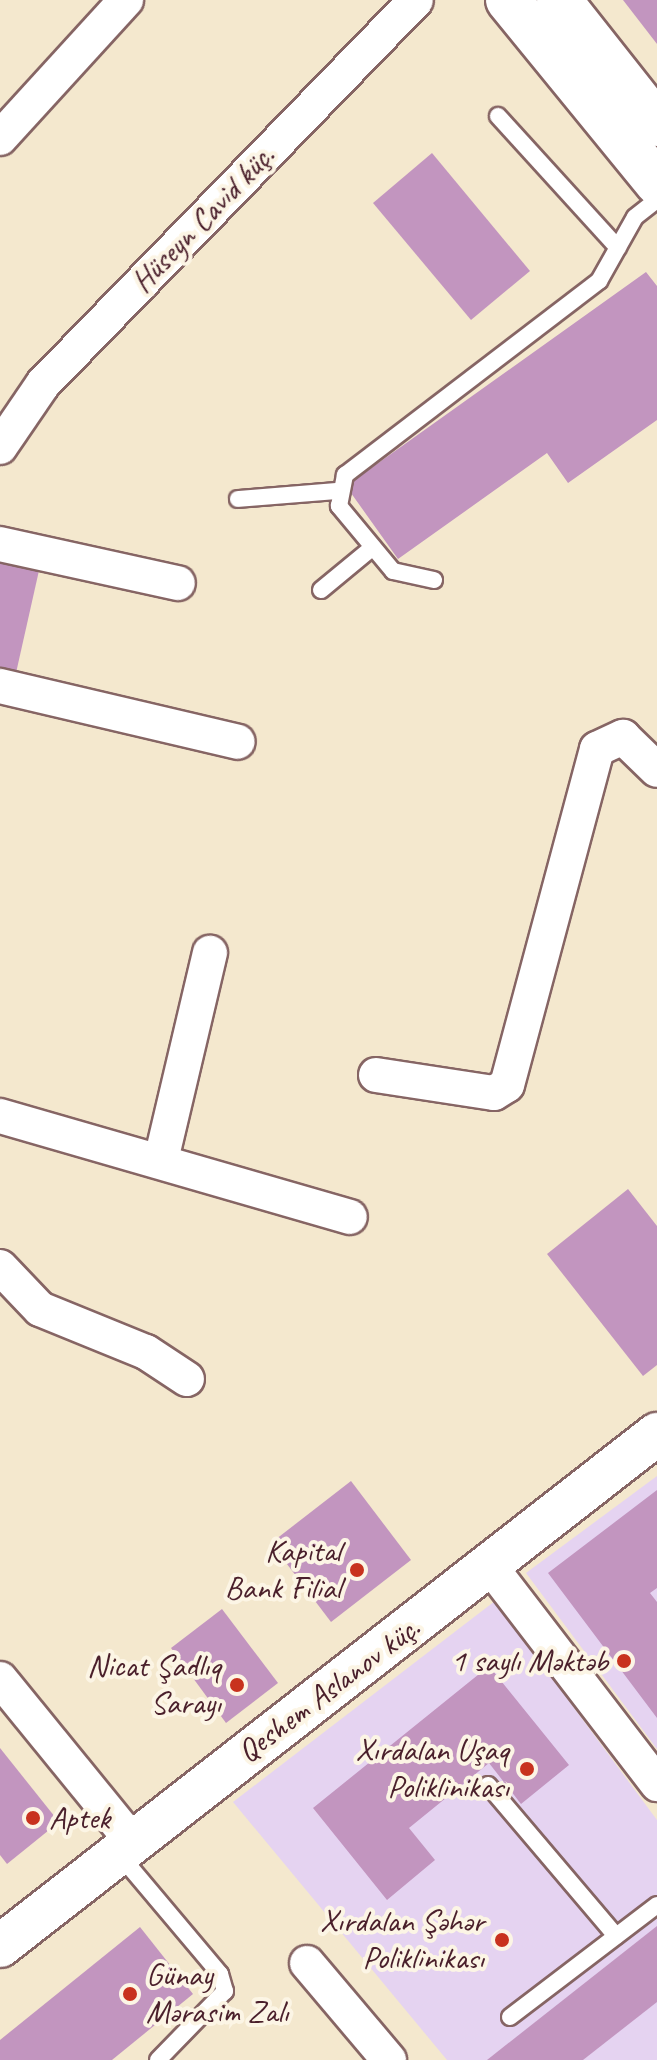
<!DOCTYPE html>
<meta charset="utf-8">
<style>
body{margin:0}
#map{position:relative;width:657px;height:2060px;overflow:hidden;background:#f4e8ce;font-family:Caveat,sans-serif}
div>[style]{position:absolute}
[style*='--x']{left:calc(var(--x)*1px);top:calc(var(--y)*1px);width:calc(var(--w)*1px);rotate:calc(var(--a)*1deg)}
.built>*{inset:0;background:#e5d3f1}
.building>*{inset:0;background:#c295bf}
.roads{filter:drop-shadow(2px 0 #866564) drop-shadow(-2px 0 #866564) drop-shadow(0 2px #866564) drop-shadow(0 -2px #866564)}
.service>*{height:16px;margin:-8px;padding:0 8px;transform-origin:8px;border-radius:8px;background:#fff}
.minor>*{height:34px;margin:-17px;padding:0 17px;transform-origin:17px;border-radius:17px;background:#fff}
.tertiary>*{height:42px;margin:-21px;padding:0 21px;transform-origin:21px;border-radius:21px;background:#fff}
.secondary>*{height:44px;margin:-22px;padding:0 22px;transform-origin:22px;border-radius:22px;background:#fff}
.dots>*{width:22px;height:22px;translate:-50% -50%;box-sizing:border-box;border:4px solid #fcf5e5;border-radius:50%}
span{translate:-50% -50%;white-space:nowrap;text-align:center;line-height:1.15;-webkit-text-stroke:8px #fcf5e5;paint-order:stroke}
.street-label{font-size:32px;color:#4a1f2b}
.poi-label{font-size:32px;color:#4a1f2b}
.right{translate:-100% -50%;text-align:right}
.left{translate:0 -50%;text-align:left}
</style>
<div id="map">
<div class="built">
<div style="clip-path:polygon(657px 1476px,657px 1749px,526px 1573px)"></div>
<div style="clip-path:polygon(495px 1601px,657px 1820px,657px 2060px,447px 2060px,233px 1802px)"></div>
</div>
<div class="building">
<div style="clip-path:polygon(623px 0,657px 0,657px 44px)"></div>
<div style="clip-path:polygon(432px 153px,530px 271px,471px 320px,373px 203px)"></div>
<div style="clip-path:polygon(646px 272px,657px 286px,657px 420px,568px 483px,547px 453px,398px 559px,346px 486px)"></div>
<div style="clip-path:polygon(0 556px,40px 566px,16px 673px,0 669px)"></div>
<div style="clip-path:polygon(628px 1189px,657px 1226px,657px 1365px,643px 1376px,547px 1254px)"></div>
<div style="clip-path:polygon(351px 1481px,411px 1560px,331px 1622px,271px 1543px)"></div>
<div style="clip-path:polygon(657px 1490px,657px 1588px,650px 1593px,657px 1602px,657px 1718px,548px 1573px)"></div>
<div style="clip-path:polygon(222px 1609px,278px 1683px,226px 1723px,171px 1648px)"></div>
<div style="clip-path:polygon(489px 1666px,569px 1765px,521px 1804px,489px 1763px,409px 1828px,435px 1860px,387px 1900px,313px 1808px)"></div>
<div style="clip-path:polygon(0 1748px,59px 1822px,7px 1864px,0 1855px)"></div>
<div style="clip-path:polygon(657px 1926px,657px 2002px,583px 2060px,487px 2060px)"></div>
<div style="clip-path:polygon(140px 1927px,193px 1994px,112px 2060px,0 2060px,0 2040px)"></div>
</div>
<div class="roads">
<div class="service">
<div style="--x:498;--y:116;--w:178;--a:47.7"></div>
<div style="--x:238;--y:499;--w:100;--a:-4.6"></div>
<div style="--x:434;--y:580;--w:42;--a:-167.6"></div>
<div style="--x:393;--y:571;--w:85;--a:-129.7"></div>
<div style="--x:339;--y:506;--w:32;--a:-79"></div>
<div style="--x:345;--y:475;--w:320;--a:-37.4"></div>
<div style="--x:599;--y:281;--w:73;--a:-60.6"></div>
<div style="--x:635;--y:217;--w:28;--a:-38"></div>
<div style="--x:321;--y:590;--w:67;--a:-39.6"></div>
<div style="--x:488;--y:1785;--w:198;--a:49.7"></div>
<div style="--x:119;--y:1854;--w:157;--a:49.9"></div>
<div style="--x:220;--y:1974;--w:18;--a:74"></div>
<div style="--x:225;--y:1991;--w:96;--a:134.2"></div>
<div style="--x:510;--y:2017;--w:185;--a:-37.3"></div>
</div>
<div class="minor">
<div style="--x:0;--y:138;--w:187;--a:-47.6"></div>
<div style="--x:0;--y:447;--w:76;--a:-55.7"></div>
<div style="--x:43;--y:384;--w:535;--a:-45.83"></div>
<div style="--x:0;--y:544;--w:182;--a:12.4"></div>
<div style="--x:0;--y:686;--w:244;--a:13.2"></div>
<div style="--x:376;--y:1075;--w:119;--a:8.7"></div>
<div style="--x:494;--y:1093;--w:15;--a:-32"></div>
<div style="--x:507;--y:1085;--w:348;--a:-75"></div>
<div style="--x:597;--y:749;--w:29;--a:-25"></div>
<div style="--x:623;--y:737;--w:47;--a:44.1"></div>
<div style="--x:0;--y:1116;--w:364;--a:16.1"></div>
<div style="--x:161;--y:1160;--w:213;--a:-76.7"></div>
<div style="--x:0;--y:1267;--w:58;--a:46.4"></div>
<div style="--x:40;--y:1309;--w:114;--a:22.1"></div>
<div style="--x:146;--y:1352;--w:49;--a:33.4"></div>
<div style="--x:490;--y:1566;--w:275;--a:52.5"></div>
<div style="--x:0;--y:1679;--w:209;--a:50.8"></div>
<div style="--x:307;--y:1963;--w:127;--a:49.8"></div>
</div>
<div class="tertiary">
<div style="--x:0;--y:1946;--w:833;--a:-37.93"></div>
</div>
<div class="secondary">
<div style="--x:508;--y:0;--w:236;--a:50.8"></div>
<div style="--x:559;--y:0;--w:158;--a:51.7"></div>
</div>
</div>
<div class="dots">
<div style="left:357px;top:1570px;background:#c8321e"></div>
<div style="left:624px;top:1661px;background:#c8321e"></div>
<div style="left:237px;top:1685px;background:#c8321e"></div>
<div style="left:527px;top:1769px;background:#c8321e"></div>
<div style="left:33px;top:1818px;background:#c8321e"></div>
<div style="left:502px;top:1940px;background:#c8321e"></div>
<div style="left:130px;top:1994px;background:#c8321e"></div>
</div>
<div class="street-label">
<span style="left:203px;top:219px;rotate:-46deg">Hüseyn Cavid küç.</span>
<span style="left:329px;top:1690px;rotate:-37deg">Qeshem Aslanov küç.</span>
</div>
<div class="poi-label">
<span class="right" style="left:341px;top:1570px">Kapital<br>Bank Filial</span>
<span class="right" style="left:608px;top:1661px">1 saylı Məktəb</span>
<span class="right" style="left:221px;top:1685px">Nicat Şadlıq<br>Sarayı</span>
<span class="right" style="left:509px;top:1769px">Xırdalan Uşaq<br>Poliklinikası</span>
<span class="left" style="left:49px;top:1818px">Aptek</span>
<span class="right" style="left:484px;top:1940px">Xırdalan Şəhər<br>Poliklinikası</span>
<span class="left" style="left:146px;top:1994px">Günay<br>Mərasim Zalı</span>
</div>
</div>
